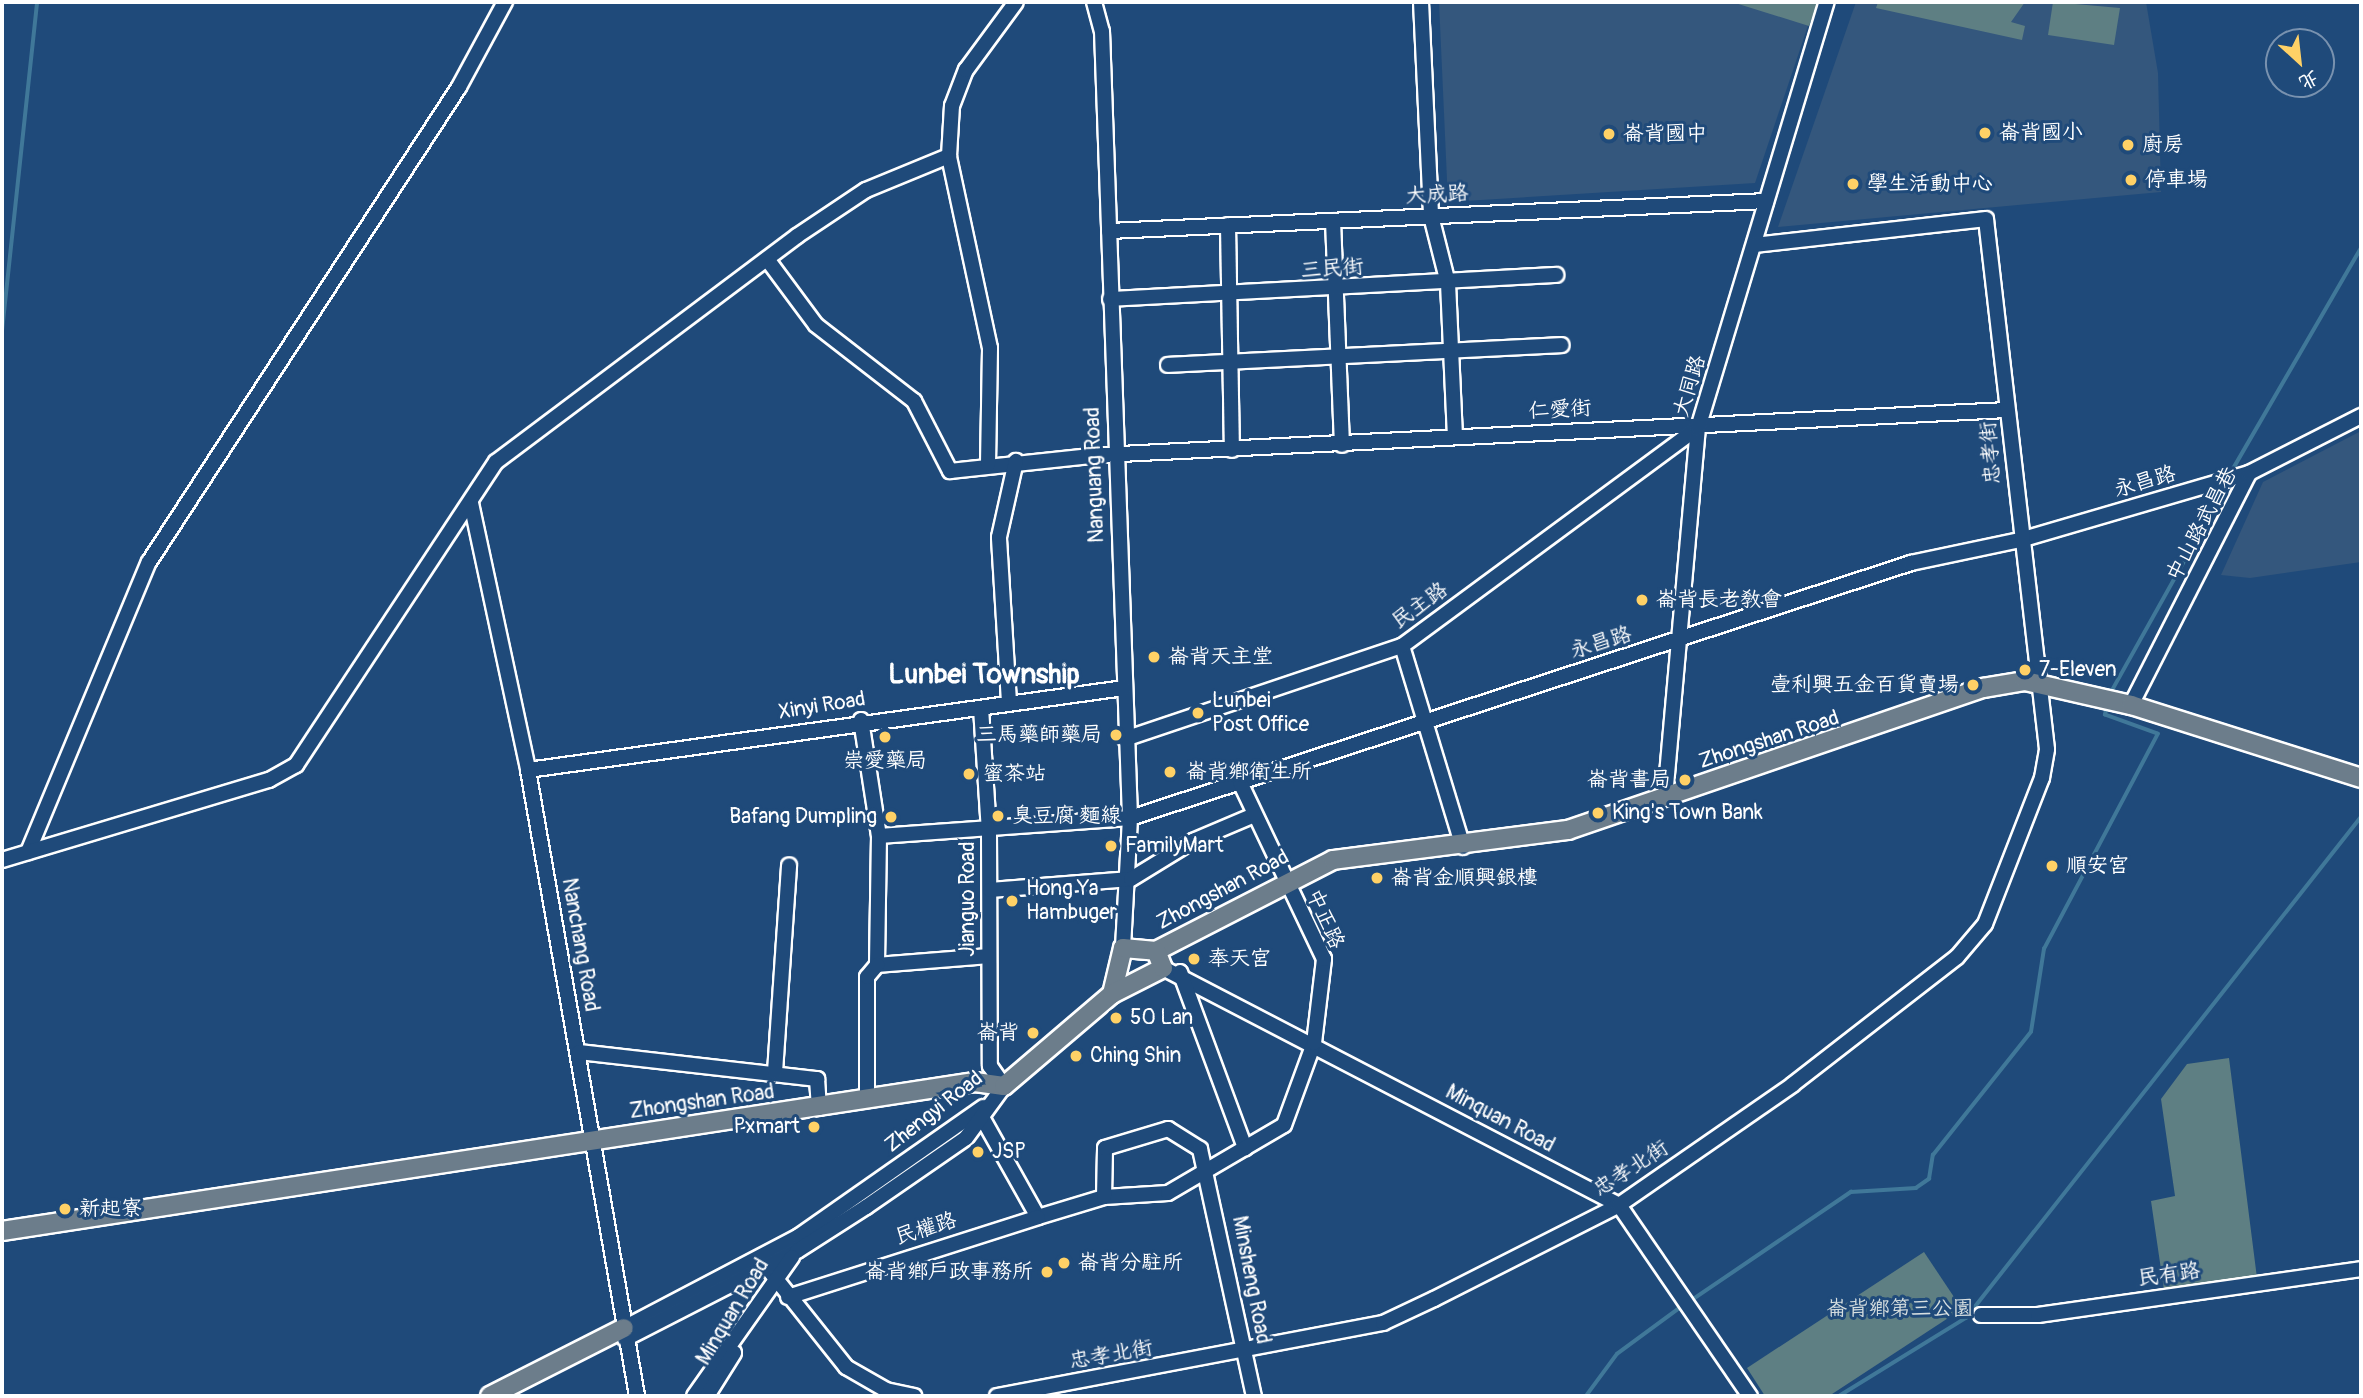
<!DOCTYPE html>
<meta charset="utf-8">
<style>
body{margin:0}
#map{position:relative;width:2363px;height:1398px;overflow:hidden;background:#1f4a7a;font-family:Pangolin,"LXGW WenKai TC",sans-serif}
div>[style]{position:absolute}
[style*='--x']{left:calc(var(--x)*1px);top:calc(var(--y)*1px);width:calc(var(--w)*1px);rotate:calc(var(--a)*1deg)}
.built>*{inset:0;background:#34577d}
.green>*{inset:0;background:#5e7f83}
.stream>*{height:3.5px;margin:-1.75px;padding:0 1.75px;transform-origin:1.75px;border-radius:1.75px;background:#407899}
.roads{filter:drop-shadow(2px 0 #fff) drop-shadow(-2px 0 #fff) drop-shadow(0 2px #fff) drop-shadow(0 -2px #fff)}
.minor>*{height:14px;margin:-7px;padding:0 7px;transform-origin:7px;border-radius:7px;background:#1f4a7a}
.major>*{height:18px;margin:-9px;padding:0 9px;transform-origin:9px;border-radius:9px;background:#6c7d8b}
.dots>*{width:19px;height:19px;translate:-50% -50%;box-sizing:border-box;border:4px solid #1f4a7a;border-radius:50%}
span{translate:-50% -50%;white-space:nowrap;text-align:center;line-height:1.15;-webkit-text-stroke:6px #1f4a7a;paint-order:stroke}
.poi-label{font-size:21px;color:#fff}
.left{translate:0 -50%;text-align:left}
.right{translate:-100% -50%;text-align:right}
.street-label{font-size:21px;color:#fff}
.park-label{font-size:21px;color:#d7dfe0}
.district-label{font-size:28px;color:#fff;font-weight:700}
.frame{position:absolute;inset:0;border:4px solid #fff;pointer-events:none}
.north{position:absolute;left:2265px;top:28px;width:70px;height:70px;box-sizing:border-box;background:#1f4a7a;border:2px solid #7992af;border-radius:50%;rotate:153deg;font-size:19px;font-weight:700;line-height:28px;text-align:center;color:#fff}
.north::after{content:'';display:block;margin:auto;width:24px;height:32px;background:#ffd166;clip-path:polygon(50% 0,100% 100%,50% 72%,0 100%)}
</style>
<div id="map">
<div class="built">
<div style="clip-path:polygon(1439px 2px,1816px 2px,1755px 183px,1448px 202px)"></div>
<div style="clip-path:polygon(1856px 2px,2146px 2px,2158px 73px,2161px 192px,1778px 227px)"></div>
<div style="clip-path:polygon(2361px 431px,2361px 562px,2250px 578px,2221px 575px,2263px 482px)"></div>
</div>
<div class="green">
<div style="clip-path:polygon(1732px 2px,1818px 2px,1809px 26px)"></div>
<div style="clip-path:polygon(1878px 2px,2025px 2px,2011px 22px,2025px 26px,2022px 40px,1876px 8px)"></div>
<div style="clip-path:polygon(2053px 2px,2120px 8px,2114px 45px,2048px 35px)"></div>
<div style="clip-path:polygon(2229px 1058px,2257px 1278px,2164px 1290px,2151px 1201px,2175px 1196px,2161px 1099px,2187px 1064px)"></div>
<div style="clip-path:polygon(1924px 1252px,1962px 1309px,1829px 1396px,1765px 1396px,1747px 1368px)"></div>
</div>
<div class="stream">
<div style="--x:2;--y:331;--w:331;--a:-83.9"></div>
<div style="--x:2230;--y:474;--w:261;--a:-59.9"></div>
<div style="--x:2110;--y:694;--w:240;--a:-60.8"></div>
<div style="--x:1689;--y:1302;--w:196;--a:-34.2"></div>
<div style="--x:1851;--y:1192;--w:65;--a:-3.5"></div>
<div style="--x:1916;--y:1188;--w:16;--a:-35"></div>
<div style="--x:1929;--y:1179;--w:24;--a:-81"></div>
<div style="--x:1933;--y:1155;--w:157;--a:-51.5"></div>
<div style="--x:2031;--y:1032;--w:84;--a:-81.1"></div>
<div style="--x:2044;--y:949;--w:243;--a:-62.1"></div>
<div style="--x:2158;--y:734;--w:56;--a:-160.3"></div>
<div style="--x:2105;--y:715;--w:10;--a:-79"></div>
<div style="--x:1586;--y:1396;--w:52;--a:-53.6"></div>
<div style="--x:1617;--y:1354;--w:81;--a:-36.4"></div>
<div style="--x:1839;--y:1396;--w:149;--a:-31.6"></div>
<div style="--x:1966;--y:1318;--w:638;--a:-51.75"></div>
</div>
<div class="roads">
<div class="minor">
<div style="--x:1094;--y:2;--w:30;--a:75"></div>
<div style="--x:1102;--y:31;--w:787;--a:87.96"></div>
<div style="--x:1130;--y:818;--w:130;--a:93.1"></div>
<div style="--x:1421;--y:2;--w:214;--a:87.3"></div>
<div style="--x:1431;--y:216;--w:69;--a:75.8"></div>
<div style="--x:1448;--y:283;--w:154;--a:87.4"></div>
<div style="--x:1333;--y:221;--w:224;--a:87.7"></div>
<div style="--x:1228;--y:225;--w:225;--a:89"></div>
<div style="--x:1109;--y:231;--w:658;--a:-2.61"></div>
<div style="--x:767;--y:259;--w:82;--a:53.4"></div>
<div style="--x:816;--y:325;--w:124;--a:37.8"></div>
<div style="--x:914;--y:401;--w:79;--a:62.8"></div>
<div style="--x:950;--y:471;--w:151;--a:-6.1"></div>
<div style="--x:1100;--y:455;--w:908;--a:-2.84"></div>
<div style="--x:1110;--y:299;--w:447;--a:-3.1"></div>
<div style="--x:1168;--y:365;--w:394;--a:-2.9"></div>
<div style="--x:988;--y:464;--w:116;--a:-89"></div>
<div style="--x:990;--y:348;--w:196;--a:-102.1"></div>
<div style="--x:949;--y:156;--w:50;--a:-86.6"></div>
<div style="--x:952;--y:106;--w:39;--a:-69"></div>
<div style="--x:966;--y:70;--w:84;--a:-53.7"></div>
<div style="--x:471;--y:503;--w:273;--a:77.9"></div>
<div style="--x:528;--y:770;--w:635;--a:80.12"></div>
<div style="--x:1402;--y:646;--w:210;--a:73.1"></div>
<div style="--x:1009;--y:702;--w:165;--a:-93.5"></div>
<div style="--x:999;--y:537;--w:78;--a:-77.4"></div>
<div style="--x:2131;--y:705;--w:260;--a:-63"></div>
<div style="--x:981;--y:708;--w:123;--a:86.3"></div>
<div style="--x:989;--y:831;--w:235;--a:89.8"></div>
<div style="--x:990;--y:1066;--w:24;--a:55"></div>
<div style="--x:861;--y:720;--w:117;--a:81.2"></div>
<div style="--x:879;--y:836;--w:129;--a:90.9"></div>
<div style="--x:1125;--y:739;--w:292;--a:-18.6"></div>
<div style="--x:1402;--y:646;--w:368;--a:-36.4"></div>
<div style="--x:528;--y:770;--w:602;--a:-7.83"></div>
<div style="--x:1665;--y:797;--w:370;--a:-84.9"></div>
<div style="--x:1698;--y:428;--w:445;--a:-73.2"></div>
<div style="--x:879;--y:836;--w:252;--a:-4.1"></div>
<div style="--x:1130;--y:818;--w:822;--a:-18.08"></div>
<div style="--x:1911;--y:563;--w:111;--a:-11.9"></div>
<div style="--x:2020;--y:540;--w:239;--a:-16.3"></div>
<div style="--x:2249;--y:473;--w:126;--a:-27"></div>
<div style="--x:28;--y:852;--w:314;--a:-67.4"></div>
<div style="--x:149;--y:562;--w:567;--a:-56.87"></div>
<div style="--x:459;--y:87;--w:97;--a:-61.6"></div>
<div style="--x:2;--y:860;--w:279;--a:-16.7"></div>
<div style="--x:269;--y:780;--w:31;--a:-29"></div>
<div style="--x:296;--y:765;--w:363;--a:-56.6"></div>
<div style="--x:496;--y:462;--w:376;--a:-36.9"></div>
<div style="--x:797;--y:236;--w:83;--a:-33.7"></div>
<div style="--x:866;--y:190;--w:90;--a:-22.3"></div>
<div style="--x:990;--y:890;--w:141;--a:-4.5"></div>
<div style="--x:1131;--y:879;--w:73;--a:-31.5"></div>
<div style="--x:1193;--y:841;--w:64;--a:-23"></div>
<div style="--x:877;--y:965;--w:112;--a:-4.6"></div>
<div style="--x:1163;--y:968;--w:514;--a:27.46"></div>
<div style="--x:1619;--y:1205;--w:232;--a:55.6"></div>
<div style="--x:1180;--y:972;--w:188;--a:69.7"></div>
<div style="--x:579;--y:1052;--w:240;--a:6.5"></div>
<div style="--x:817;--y:1079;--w:29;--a:86"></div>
<div style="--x:775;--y:1072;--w:207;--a:-86.1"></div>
<div style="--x:867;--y:1100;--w:123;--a:-90"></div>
<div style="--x:867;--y:977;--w:16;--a:-50"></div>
<div style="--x:979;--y:1112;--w:120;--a:60.7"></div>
<div style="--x:1038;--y:1217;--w:69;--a:-16.9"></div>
<div style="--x:1104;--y:1197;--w:64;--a:-3.6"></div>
<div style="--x:1168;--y:1193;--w:134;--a:-30.4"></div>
<div style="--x:1284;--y:1125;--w:87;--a:-69.9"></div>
<div style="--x:1314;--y:1043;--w:85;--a:-83.2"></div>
<div style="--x:1324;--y:959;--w:196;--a:-115.4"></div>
<div style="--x:1104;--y:1197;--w:49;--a:-88.8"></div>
<div style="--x:1105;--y:1148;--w:66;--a:-16.8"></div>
<div style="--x:1168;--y:1129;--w:38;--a:32"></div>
<div style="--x:1200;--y:1149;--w:253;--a:77.7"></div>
<div style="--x:761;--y:1260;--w:137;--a:51.5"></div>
<div style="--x:846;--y:1367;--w:46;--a:29.9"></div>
<div style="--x:886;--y:1390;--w:29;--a:12"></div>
<div style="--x:788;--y:1297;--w:262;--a:-17.7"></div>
<div style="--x:1981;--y:1315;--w:57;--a:0"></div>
<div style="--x:2038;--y:1315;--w:326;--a:-8.1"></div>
<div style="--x:624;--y:1328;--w:198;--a:-27.7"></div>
<div style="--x:799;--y:1236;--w:225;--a:-35"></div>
<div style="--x:625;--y:1339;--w:193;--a:-27.1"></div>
<div style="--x:797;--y:1251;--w:82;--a:-32.5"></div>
<div style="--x:866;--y:1207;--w:121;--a:-34.6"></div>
<div style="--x:966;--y:1138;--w:64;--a:-53.8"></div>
<div style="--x:694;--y:1396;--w:170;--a:-54.8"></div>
<div style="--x:707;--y:1396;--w:51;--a:-57.9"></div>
<div style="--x:997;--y:1396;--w:393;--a:-10.7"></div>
<div style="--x:1383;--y:1323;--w:56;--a:-25.2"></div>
<div style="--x:1434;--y:1299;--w:208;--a:-26.9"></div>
<div style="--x:1619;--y:1205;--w:211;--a:-34.7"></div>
<div style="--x:1792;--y:1085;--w:209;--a:-37.8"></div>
<div style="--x:1957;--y:957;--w:43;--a:-49.7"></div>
<div style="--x:1985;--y:924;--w:157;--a:-68.7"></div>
<div style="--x:2042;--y:778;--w:29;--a:-80"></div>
<div style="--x:2047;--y:749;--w:533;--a:-96.57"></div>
<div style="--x:1986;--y:219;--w:233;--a:173.6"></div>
</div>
<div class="major">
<div style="--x:1156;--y:951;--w:199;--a:-27.2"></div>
<div style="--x:1333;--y:860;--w:237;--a:-7.3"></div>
<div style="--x:1568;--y:830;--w:439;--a:-18.9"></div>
<div style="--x:1983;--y:688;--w:43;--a:-9.5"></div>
<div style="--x:2025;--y:681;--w:109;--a:12.8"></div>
<div style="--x:2131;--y:705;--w:241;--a:17.6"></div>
<div style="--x:1112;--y:994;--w:47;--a:-76.6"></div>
<div style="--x:1123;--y:948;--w:33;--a:5"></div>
<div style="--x:2;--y:1231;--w:984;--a:-8.71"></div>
<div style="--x:975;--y:1082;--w:29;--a:8"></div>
<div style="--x:1004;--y:1086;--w:142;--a:-40.4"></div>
<div style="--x:1112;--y:994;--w:57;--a:-27"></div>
<div style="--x:1163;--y:968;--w:18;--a:-112"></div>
<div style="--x:490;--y:1396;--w:150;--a:-26.9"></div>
</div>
</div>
<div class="dots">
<div style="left:1985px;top:133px;background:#ffd166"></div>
<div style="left:1609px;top:134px;background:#ffd166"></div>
<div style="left:2128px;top:145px;background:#ffd166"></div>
<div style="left:2131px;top:180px;background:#ffd166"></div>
<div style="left:1853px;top:184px;background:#ffd166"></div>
<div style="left:1642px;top:600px;background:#ffd166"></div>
<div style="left:1154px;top:657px;background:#ffd166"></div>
<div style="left:2025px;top:670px;background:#ffd166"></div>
<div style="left:1973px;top:685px;background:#ffd166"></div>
<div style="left:1198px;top:713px;background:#ffd166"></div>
<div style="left:1116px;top:735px;background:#ffd166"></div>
<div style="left:885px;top:737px;background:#ffd166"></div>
<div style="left:1170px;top:772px;background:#ffd166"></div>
<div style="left:969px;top:774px;background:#ffd166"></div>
<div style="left:1685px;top:780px;background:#ffd166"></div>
<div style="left:1598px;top:813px;background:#ffd166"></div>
<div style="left:998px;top:816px;background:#ffd166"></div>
<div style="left:891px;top:817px;background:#ffd166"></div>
<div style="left:1111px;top:846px;background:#ffd166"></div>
<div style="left:2052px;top:866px;background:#ffd166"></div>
<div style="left:1377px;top:878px;background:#ffd166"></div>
<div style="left:1012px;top:901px;background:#ffd166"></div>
<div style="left:1194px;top:959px;background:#ffd166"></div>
<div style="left:1116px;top:1018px;background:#ffd166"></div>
<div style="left:1033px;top:1033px;background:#ffd166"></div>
<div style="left:1076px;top:1056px;background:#ffd166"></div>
<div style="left:814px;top:1127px;background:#ffd166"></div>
<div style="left:978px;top:1152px;background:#ffd166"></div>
<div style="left:65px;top:1209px;background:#ffd166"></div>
<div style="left:1064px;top:1263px;background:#ffd166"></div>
<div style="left:1047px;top:1272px;background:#ffd166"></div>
</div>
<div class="poi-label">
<span class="left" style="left:1999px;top:133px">崙背國小</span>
<span class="left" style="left:1623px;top:134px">崙背國中</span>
<span class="left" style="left:2142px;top:145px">廚房</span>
<span class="left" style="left:2145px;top:180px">停車場</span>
<span class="left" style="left:1867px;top:184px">學生活動中心</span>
<span class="left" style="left:1656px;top:600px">崙背長老教會</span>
<span class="left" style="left:1168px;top:657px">崙背天主堂</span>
<span class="left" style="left:2039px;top:670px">7-Eleven</span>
<span class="right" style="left:1959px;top:685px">壹利興五金百貨賣場</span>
<span class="left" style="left:1212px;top:713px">Lunbei<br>Post Office</span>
<span class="right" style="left:1102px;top:735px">三馬藥師藥局</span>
<span style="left:885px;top:761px">崇愛藥局</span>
<span class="left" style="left:1186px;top:772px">崙背鄉衛生所</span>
<span class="left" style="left:983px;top:774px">蜜茶站</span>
<span class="right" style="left:1671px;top:780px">崙背書局</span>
<span class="left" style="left:1612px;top:813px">King's Town Bank</span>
<span class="left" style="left:1012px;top:816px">臭豆腐 麵線</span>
<span class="right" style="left:877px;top:817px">Bafang Dumpling</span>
<span class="left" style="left:1125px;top:846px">FamilyMart</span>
<span class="left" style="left:2066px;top:866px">順安宮</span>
<span class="left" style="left:1391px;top:878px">崙背金順興銀樓</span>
<span class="left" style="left:1026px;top:901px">Hong Ya<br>Hambuger</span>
<span class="left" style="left:1208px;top:959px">奉天宮</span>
<span class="left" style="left:1130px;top:1018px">50 Lan</span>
<span class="right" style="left:1019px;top:1033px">崙背</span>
<span class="left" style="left:1090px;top:1056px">Ching Shin</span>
<span class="right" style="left:800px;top:1127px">Pxmart</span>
<span class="left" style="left:992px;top:1152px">JSP</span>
<span class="left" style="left:79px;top:1209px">新起寮</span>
<span class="left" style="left:1078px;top:1263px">崙背分駐所</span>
<span class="right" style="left:1033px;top:1272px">崙背鄉戶政事務所</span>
</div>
<div class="street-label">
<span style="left:1437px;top:195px;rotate:-3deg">大成路</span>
<span style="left:1332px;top:269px;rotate:-4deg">三民街</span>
<span style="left:1690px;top:386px;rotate:-73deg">大同路</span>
<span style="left:1560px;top:410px;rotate:-3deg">仁愛街</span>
<span style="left:1991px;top:453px;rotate:-95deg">忠孝街</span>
<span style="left:1095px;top:475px;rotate:-92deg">Nanguang Road</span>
<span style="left:2145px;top:482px;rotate:-16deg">永昌路</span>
<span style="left:2202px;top:524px;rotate:-62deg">中山路武昌巷</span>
<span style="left:1420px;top:606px;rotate:-36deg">民主路</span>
<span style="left:1601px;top:643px;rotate:-17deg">永昌路</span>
<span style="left:822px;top:706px;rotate:-9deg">Xinyi Road</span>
<span style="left:1769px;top:740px;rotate:-18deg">Zhongshan Road</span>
<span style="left:1223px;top:890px;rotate:-28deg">Zhongshan Road</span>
<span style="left:968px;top:899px;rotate:-90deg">Jianguo Road</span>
<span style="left:1325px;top:919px;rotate:66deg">中正路</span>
<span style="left:580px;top:945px;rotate:80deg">Nanchang Road</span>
<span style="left:702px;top:1102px;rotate:-8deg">Zhongshan Road</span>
<span style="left:934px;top:1112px;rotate:-38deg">Zhengyi Road</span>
<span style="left:1500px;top:1119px;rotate:28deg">Minquan Road</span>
<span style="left:1631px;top:1169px;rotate:-33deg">忠孝北街</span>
<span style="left:926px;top:1229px;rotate:-17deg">民權路</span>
<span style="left:2169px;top:1275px;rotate:-8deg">民有路</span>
<span style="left:1251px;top:1280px;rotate:79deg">Minsheng Road</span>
<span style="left:733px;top:1312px;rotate:-59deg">Minquan Road</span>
<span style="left:1111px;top:1355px;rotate:-10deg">忠孝北街</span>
</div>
<div class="park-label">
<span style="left:1900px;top:1309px">崙背鄉第三公園</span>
</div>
<div class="district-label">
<span style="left:984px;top:675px">Lunbei Township</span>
</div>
<div class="frame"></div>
<div class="north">北</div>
</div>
